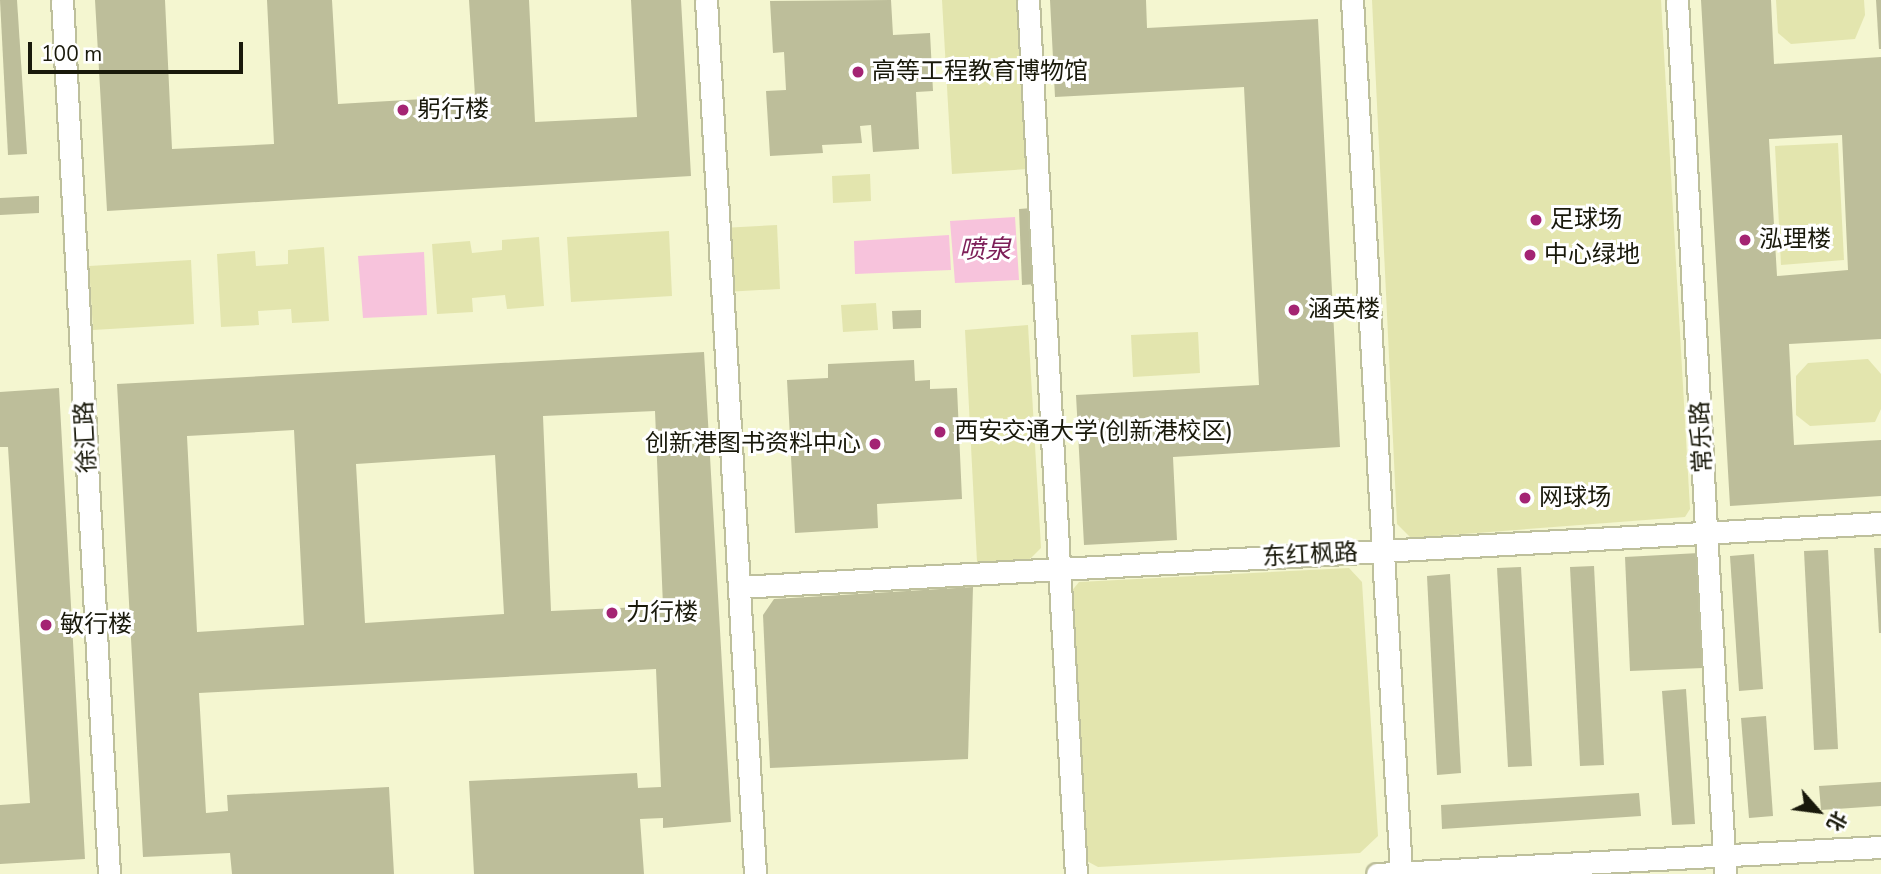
<!DOCTYPE html>
<meta charset="utf-8">
<style>
body{margin:0}
#map{position:relative;width:1881px;height:874px;overflow:hidden;background:#f4f6d0;font-family:"Nunito Sans","Noto Sans SC",sans-serif}
div>[style]{position:absolute}
[style*='--x']{left:calc(var(--x)*1px);top:calc(var(--y)*1px);width:calc(var(--w)*1px);rotate:calc(var(--a)*1deg)}
.green>*{inset:0;background:#e3e5ae}
.water>*{inset:0;background:#f7c3dc}
.building>*{inset:0;background:#bdbe9a}
.roads{filter:drop-shadow(2px 0 #bec09c) drop-shadow(-2px 0 #bec09c) drop-shadow(0 2px #bec09c) drop-shadow(0 -2px #bec09c)}
.secondary>*{height:21px;margin:-10.5px;padding:0 10.5px;transform-origin:10.5px;border-radius:10.5px;background:#fff}
.dots>*{width:19px;height:19px;translate:-50% -50%;box-sizing:border-box;border:4px solid #fff;border-radius:50%}
span{translate:-50% -50%;white-space:nowrap;text-align:center;line-height:1.15;-webkit-text-stroke:6px #fff;paint-order:stroke}
.poi-label{font-size:24px;color:#19190b}
.left{translate:0 -50%;text-align:left}
.right{translate:-100% -50%;text-align:right}
.street-label{font-size:24px;color:#19190b}
.water-label{font-size:26px;color:#7e2059;font-style:italic}
.north{position:absolute;left:1783px;top:776px;width:70px;height:70px;-webkit-text-stroke:5px #fff;paint-order:stroke;rotate:118deg;font-size:19px;font-weight:700;line-height:28px;text-align:center;color:#19190b}
.north::after{content:'';display:block;margin:auto;width:24px;height:32px;background:#19190b;clip-path:polygon(50% 0,100% 100%,50% 72%,0 100%)}
.scale{position:absolute;left:28px;top:42px;width:215px;height:32px;box-sizing:border-box;border:4px solid #19190b;border-top:0;padding-left:9px;font-size:21px;line-height:24px;white-space:nowrap;color:#19190b;-webkit-text-stroke:5px #fff;paint-order:stroke}
</style>
<div id="map">
<div class="green">
<div style="clip-path:polygon(942px 0,1017px 0,1028px 169px,952px 174px)"></div>
<div style="clip-path:polygon(1372px 0,1661px 0,1690px 509px,1685px 517px,1411px 538px,1397px 524px)"></div>
<div style="clip-path:polygon(1776px 0,1864px 0,1865px 15px,1855px 39px,1791px 44px,1778px 33px)"></div>
<div style="clip-path:polygon(1838px 143px,1844px 260px,1781px 265px,1775px 146px)"></div>
<div style="clip-path:polygon(870px 174px,871px 201px,833px 203px,832px 176px)"></div>
<div style="clip-path:polygon(777px 225px,780px 289px,725px 292px,722px 228px)"></div>
<div style="clip-path:polygon(669px 231px,672px 296px,571px 302px,567px 237px)"></div>
<div style="clip-path:polygon(539px 237px,544px 306px,507px 309px,505px 295px,472px 298px,473px 312px,437px 314px,432px 244px,470px 241px,472px 253px,502px 250px,502px 240px)"></div>
<div style="clip-path:polygon(324px 247px,329px 321px,292px 323px,291px 309px,258px 311px,259px 325px,221px 327px,217px 254px,255px 251px,256px 266px,288px 264px,288px 250px)"></div>
<div style="clip-path:polygon(191px 260px,194px 324px,93px 330px,89px 266px)"></div>
<div style="clip-path:polygon(876px 303px,878px 330px,843px 332px,841px 305px)"></div>
<div style="clip-path:polygon(1028px 325px,1041px 548px,1029px 560px,977px 562px,965px 330px)"></div>
<div style="clip-path:polygon(1198px 332px,1200px 373px,1133px 377px,1131px 335px)"></div>
<div style="clip-path:polygon(1868px 359px,1881px 374px,1881px 409px,1875px 422px,1810px 426px,1796px 415px,1796px 376px,1808px 363px)"></div>
<div style="clip-path:polygon(1349px 568px,1362px 582px,1378px 836px,1360px 853px,1098px 867px,1083px 859px,1070px 593px,1079px 582px)"></div>
</div>
<div class="water">
<div style="clip-path:polygon(1015px 217px,1019px 280px,955px 283px,950px 221px)"></div>
<div style="clip-path:polygon(949px 235px,951px 270px,855px 274px,854px 241px)"></div>
<div style="clip-path:polygon(424px 252px,427px 315px,363px 318px,358px 256px)"></div>
</div>
<div class="building">
<div style="clip-path:polygon(0 0,17px 0,27px 154px,8px 155px)"></div>
<div style="clip-path:polygon(95px 0,165px 0,172px 149px,274px 144px,267px 0,332px 0,338px 104px,475px 96px,469px 0,529px 0,535px 122px,637px 117px,631px 0,681px 0,691px 176px,107px 211px)"></div>
<div style="clip-path:polygon(891px 0,893px 35px,930px 33px,933px 91px,916px 92px,919px 149px,873px 152px,871px 125px,860px 126px,862px 143px,822px 145px,823px 153px,770px 156px,766px 91px,786px 90px,784px 52px,773px 53px,770px 1px)"></div>
<div style="clip-path:polygon(1050px 0,1146px 0,1147px 28px,1318px 19px,1340px 447px,1173px 457px,1177px 540px,1084px 545px,1076px 395px,1259px 385px,1244px 87px,1055px 97px)"></div>
<div style="clip-path:polygon(evenodd,1701px 0,1771px 0,1774px 64px,1881px 57px,1881px 339px,1789px 344px,1794px 445px,1881px 440px,1881px 496px,1730px 506px,1701px 0,1842px 135px,1848px 270px,1777px 276px,1769px 139px,1842px 135px)"></div>
<div style="clip-path:polygon(1876px 0,1881px 0,1881px 49px,1879px 49px)"></div>
<div style="clip-path:polygon(39px 196px,39px 213px,0 215px,0 198px)"></div>
<div style="clip-path:polygon(1032px 208px,1037px 284px,1022px 285px,1019px 209px)"></div>
<div style="clip-path:polygon(921px 310px,921px 328px,893px 329px,892px 311px)"></div>
<div style="clip-path:polygon(evenodd,704px 352px,731px 822px,663px 828px,663px 818px,640px 819px,644px 874px,474px 874px,469px 781px,637px 773px,638px 788px,661px 787px,656px 669px,199px 693px,206px 813px,228px 811px,227px 795px,389px 787px,394px 874px,232px 874px,230px 853px,143px 857px,117px 384px,704px 352px,655px 411px,663px 606px,551px 611px,543px 416px,655px 411px,704px 352px,294px 430px,304px 625px,197px 632px,187px 436px,294px 430px,704px 352px,495px 455px,504px 614px,365px 623px,356px 464px,495px 455px)"></div>
<div style="clip-path:polygon(914px 360px,915px 381px,930px 380px,930px 389px,957px 388px,962px 499px,877px 504px,878px 528px,795px 533px,787px 380px,828px 378px,828px 364px)"></div>
<div style="clip-path:polygon(59px 388px,85px 859px,0 864px,0 805px,30px 803px,8px 447px,0 447px,0 392px)"></div>
<div style="clip-path:polygon(1874px 548px,1881px 548px,1881px 633px,1879px 633px)"></div>
<div style="clip-path:polygon(1828px 550px,1838px 749px,1814px 750px,1804px 551px)"></div>
<div style="clip-path:polygon(1699px 553px,1703px 668px,1630px 671px,1625px 557px)"></div>
<div style="clip-path:polygon(1754px 554px,1763px 689px,1739px 691px,1730px 556px)"></div>
<div style="clip-path:polygon(1594px 566px,1604px 765px,1580px 766px,1570px 567px)"></div>
<div style="clip-path:polygon(1521px 567px,1532px 766px,1508px 767px,1497px 568px)"></div>
<div style="clip-path:polygon(1450px 574px,1461px 773px,1437px 775px,1427px 576px)"></div>
<div style="clip-path:polygon(973px 587px,968px 759px,770px 768px,763px 615px,774px 599px)"></div>
<div style="clip-path:polygon(1686px 689px,1695px 824px,1672px 825px,1662px 691px)"></div>
<div style="clip-path:polygon(1766px 716px,1773px 816px,1749px 818px,1741px 718px)"></div>
<div style="clip-path:polygon(1881px 782px,1881px 806px,1821px 810px,1819px 786px)"></div>
<div style="clip-path:polygon(1639px 793px,1641px 816px,1442px 829px,1441px 805px)"></div>
</div>
<div class="roads">
<div class="secondary">
<div style="--x:62;--y:0;--w:875;--a:86.92"></div>
<div style="--x:706;--y:0;--w:875;--a:86.79"></div>
<div style="--x:1028;--y:0;--w:875;--a:86.86"></div>
<div style="--x:1352;--y:0;--w:875;--a:86.79"></div>
<div style="--x:1677;--y:0;--w:875;--a:86.86"></div>
<div style="--x:739;--y:587;--w:1144;--a:-3.21"></div>
<div style="--x:1377;--y:874;--w:505;--a:-3.07"></div>
</div>
</div>
<div class="dots">
<div style="left:858px;top:72px;background:#a42473"></div>
<div style="left:403px;top:110px;background:#a42473"></div>
<div style="left:1536px;top:220px;background:#a42473"></div>
<div style="left:1745px;top:240px;background:#a42473"></div>
<div style="left:1530px;top:255px;background:#a42473"></div>
<div style="left:1294px;top:310px;background:#a42473"></div>
<div style="left:940px;top:432px;background:#a42473"></div>
<div style="left:875px;top:444px;background:#a42473"></div>
<div style="left:1525px;top:498px;background:#a42473"></div>
<div style="left:612px;top:613px;background:#a42473"></div>
<div style="left:46px;top:625px;background:#a42473"></div>
</div>
<div class="poi-label">
<span class="left" style="left:872px;top:72px">高等工程教育博物馆</span>
<span class="left" style="left:417px;top:110px">躬行楼</span>
<span class="left" style="left:1550px;top:220px">足球场</span>
<span class="left" style="left:1759px;top:240px">泓理楼</span>
<span class="left" style="left:1544px;top:255px">中心绿地</span>
<span class="left" style="left:1308px;top:310px">涵英楼</span>
<span class="left" style="left:954px;top:432px">西安交通大学(创新港校区)</span>
<span class="right" style="left:861px;top:444px">创新港图书资料中心</span>
<span class="left" style="left:1539px;top:498px">网球场</span>
<span class="left" style="left:626px;top:613px">力行楼</span>
<span class="left" style="left:60px;top:625px">敏行楼</span>
</div>
<div class="street-label">
<span style="left:86px;top:437px;rotate:-93deg">徐汇路</span>
<span style="left:1702px;top:437px;rotate:-93deg">常乐路</span>
<span style="left:1310px;top:555px;rotate:-3deg">东红枫路</span>
</div>
<div class="water-label">
<span style="left:985px;top:250px">喷泉</span>
</div>
<div class="north">北</div>
<div class="scale">100 m</div>
</div>
